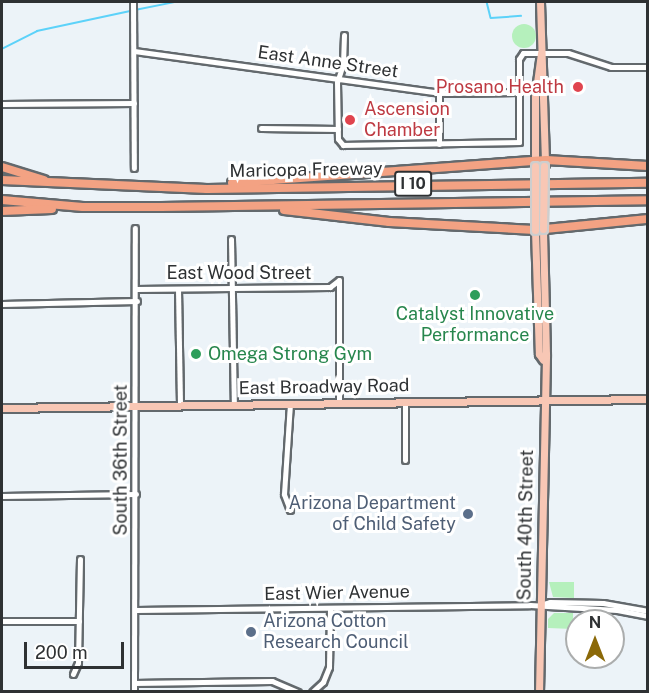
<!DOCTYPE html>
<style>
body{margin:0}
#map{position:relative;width:649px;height:693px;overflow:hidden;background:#ecf3f8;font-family:"Public Sans",sans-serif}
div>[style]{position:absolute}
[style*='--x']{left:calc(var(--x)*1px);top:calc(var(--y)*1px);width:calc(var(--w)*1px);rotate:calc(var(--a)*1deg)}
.green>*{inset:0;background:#b5f0bc}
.round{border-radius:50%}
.stream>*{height:1.5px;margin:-0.75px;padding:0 0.75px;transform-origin:0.75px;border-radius:0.75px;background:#5cd2f9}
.roads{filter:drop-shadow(2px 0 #63696d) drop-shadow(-2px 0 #63696d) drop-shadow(0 2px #63696d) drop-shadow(0 -2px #63696d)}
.minor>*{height:5px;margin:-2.5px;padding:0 2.5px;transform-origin:2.5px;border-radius:2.5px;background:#fff}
.major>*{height:7px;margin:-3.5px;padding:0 3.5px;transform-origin:3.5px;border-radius:3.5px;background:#f8c7b5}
.highway>*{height:8px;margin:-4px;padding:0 4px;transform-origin:4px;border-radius:4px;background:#f3a283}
.bridges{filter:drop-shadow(2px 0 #cdcece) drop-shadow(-2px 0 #cdcece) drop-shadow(0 2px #cdcece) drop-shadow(0 -2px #cdcece)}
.major-bridge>*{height:7px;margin:-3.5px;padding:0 3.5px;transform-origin:3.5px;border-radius:3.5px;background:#f8c7b5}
.dots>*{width:16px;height:16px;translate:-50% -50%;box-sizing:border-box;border:3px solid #fff;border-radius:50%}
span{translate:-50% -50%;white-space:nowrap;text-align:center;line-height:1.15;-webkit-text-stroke:6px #fff;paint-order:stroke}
.shield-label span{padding:2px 4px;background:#fff;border:2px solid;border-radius:4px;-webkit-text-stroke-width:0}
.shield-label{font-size:16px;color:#2e3133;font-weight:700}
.street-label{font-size:18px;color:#2e3133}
.health-label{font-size:18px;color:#be3a42}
.right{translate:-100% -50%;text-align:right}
.left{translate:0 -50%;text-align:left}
.leisure-label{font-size:18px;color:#27864d}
.service-label{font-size:18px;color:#4e5e75}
.frame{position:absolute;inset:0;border:3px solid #2e3133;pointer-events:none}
.north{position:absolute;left:565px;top:609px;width:60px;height:60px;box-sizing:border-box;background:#fff;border:2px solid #abadad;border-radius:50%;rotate:0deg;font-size:16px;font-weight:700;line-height:24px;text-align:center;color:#2e3133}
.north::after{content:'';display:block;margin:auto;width:21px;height:27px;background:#8b6908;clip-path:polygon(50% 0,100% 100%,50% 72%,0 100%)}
.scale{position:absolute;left:24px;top:642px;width:100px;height:27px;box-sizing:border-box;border:3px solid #2e3133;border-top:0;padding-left:8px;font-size:18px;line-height:21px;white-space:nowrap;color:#2e3133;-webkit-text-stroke:4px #fff;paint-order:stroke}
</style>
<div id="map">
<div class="green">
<div class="round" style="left:512px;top:24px;width:24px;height:24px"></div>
<div style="clip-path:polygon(549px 582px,574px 582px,574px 598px,553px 597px)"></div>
<div style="clip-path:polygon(554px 613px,573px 613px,573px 629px,548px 628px,548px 619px)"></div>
</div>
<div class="stream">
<div style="--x:487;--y:2;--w:16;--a:76"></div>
<div style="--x:491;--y:18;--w:30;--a:-4"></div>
<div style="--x:135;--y:10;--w:41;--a:-11.3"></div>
<div style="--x:2;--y:49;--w:39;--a:-27"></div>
<div style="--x:37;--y:31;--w:95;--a:-12.1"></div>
</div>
<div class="roads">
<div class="minor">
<div style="--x:133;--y:2;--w:166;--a:89.7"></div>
<div style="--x:344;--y:35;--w:29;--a:92"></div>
<div style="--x:343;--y:64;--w:19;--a:108"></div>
<div style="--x:337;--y:82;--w:57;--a:89"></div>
<div style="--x:338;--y:139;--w:8;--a:50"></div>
<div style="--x:343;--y:145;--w:176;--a:-1"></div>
<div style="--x:519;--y:142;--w:83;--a:-90"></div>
<div style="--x:519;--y:59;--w:7;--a:-56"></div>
<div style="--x:523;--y:53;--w:45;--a:0"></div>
<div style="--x:568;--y:53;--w:45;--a:18"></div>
<div style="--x:611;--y:67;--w:37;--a:0"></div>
<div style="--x:134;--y:51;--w:308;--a:7.8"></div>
<div style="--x:439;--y:93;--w:80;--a:-0.7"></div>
<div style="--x:439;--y:93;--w:51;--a:90"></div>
<div style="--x:2;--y:104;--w:132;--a:-0.4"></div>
<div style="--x:261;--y:128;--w:77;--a:0.7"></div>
<div style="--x:231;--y:239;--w:165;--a:89"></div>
<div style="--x:136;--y:289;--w:194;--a:-0.6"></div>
<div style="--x:330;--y:287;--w:11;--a:-38"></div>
<div style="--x:178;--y:289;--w:116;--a:89"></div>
<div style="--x:2;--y:304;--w:135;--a:-1.3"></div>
<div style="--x:405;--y:401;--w:59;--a:90"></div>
<div style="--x:339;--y:402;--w:122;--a:-90"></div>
<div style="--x:2;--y:496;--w:134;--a:-0.9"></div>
<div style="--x:290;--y:510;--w:17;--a:-111"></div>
<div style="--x:284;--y:494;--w:91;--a:-86.2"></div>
<div style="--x:540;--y:605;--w:10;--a:-17"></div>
<div style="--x:550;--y:602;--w:53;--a:1.1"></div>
<div style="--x:603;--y:603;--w:46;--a:10.1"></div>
<div style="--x:136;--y:610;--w:394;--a:-0.7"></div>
<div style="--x:530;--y:605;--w:87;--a:3.3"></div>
<div style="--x:617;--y:610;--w:32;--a:11"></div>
<div style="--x:2;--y:621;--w:77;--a:0"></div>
<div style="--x:73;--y:674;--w:12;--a:-66"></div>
<div style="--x:78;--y:663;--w:104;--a:-88.9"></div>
<div style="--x:134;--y:683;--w:138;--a:-0.8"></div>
<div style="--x:272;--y:681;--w:28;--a:23"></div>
<div style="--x:134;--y:692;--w:464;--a:-89.9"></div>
<div style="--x:312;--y:692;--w:15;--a:-42"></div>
<div style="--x:323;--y:682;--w:16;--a:-68"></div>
<div style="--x:329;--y:667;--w:58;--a:-89"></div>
</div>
<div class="major">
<div style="--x:540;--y:2;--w:162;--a:88.2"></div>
<div style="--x:535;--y:164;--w:67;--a:-90"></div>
<div style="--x:535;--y:97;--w:44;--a:-82.2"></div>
<div style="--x:535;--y:230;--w:124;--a:88.2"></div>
<div style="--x:539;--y:354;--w:7;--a:56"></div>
<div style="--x:2;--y:408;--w:646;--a:-0.8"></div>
<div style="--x:539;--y:692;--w:338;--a:-88.8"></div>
<div style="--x:546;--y:354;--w:125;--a:-91.4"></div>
</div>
<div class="highway">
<div style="--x:2;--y:167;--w:44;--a:17.2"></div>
<div style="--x:2;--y:180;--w:205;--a:2.5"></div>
<div style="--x:207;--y:189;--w:441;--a:-0.8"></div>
<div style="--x:232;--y:183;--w:315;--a:-4.2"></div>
<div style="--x:546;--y:160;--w:102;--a:3.4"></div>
<div style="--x:2;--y:200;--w:81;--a:4.9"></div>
<div style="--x:83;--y:207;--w:78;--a:0"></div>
<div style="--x:161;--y:207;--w:487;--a:-0.8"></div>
<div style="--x:284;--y:210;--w:106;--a:6.5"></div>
<div style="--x:389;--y:222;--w:146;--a:3.1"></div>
<div style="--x:535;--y:230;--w:114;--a:-5.6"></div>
<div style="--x:2;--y:211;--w:50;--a:-2.3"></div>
</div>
</div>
<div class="bridges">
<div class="major-bridge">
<div style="--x:535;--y:166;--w:64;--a:90"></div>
<div style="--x:543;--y:229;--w:63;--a:-89.1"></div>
</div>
</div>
<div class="dots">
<div style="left:578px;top:87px;background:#e0444e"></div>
<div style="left:350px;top:120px;background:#e0444e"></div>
<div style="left:475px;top:295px;background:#2e9e5b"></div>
<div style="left:196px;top:354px;background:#2e9e5b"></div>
<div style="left:468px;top:514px;background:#5c6f8a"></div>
<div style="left:251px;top:632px;background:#5c6f8a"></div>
</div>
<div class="shield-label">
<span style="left:413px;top:184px">I 10</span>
</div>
<div class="street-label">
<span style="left:328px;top:62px;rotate:8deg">East Anne Street</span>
<span style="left:306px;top:170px;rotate:-1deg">Maricopa Freeway</span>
<span style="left:239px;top:273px">East Wood Street</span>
<span style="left:324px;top:387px;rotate:-1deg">East Broadway Road</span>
<span style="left:121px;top:460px;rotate:-90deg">South 36th Street</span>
<span style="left:526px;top:525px;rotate:-89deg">South 40th Street</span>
<span style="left:337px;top:593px;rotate:-1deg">East Wier Avenue</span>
</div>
<div class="health-label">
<span class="right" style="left:564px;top:87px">Prosano Health</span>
<span class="left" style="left:364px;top:120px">Ascension<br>Chamber</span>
</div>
<div class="leisure-label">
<span style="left:475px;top:325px">Catalyst Innovative<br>Performance</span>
<span class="left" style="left:208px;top:354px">Omega Strong Gym</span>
</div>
<div class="service-label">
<span class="right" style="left:456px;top:514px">Arizona Department<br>of Child Safety</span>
<span class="left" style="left:263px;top:632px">Arizona Cotton<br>Research Council</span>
</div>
<div class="frame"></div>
<div class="north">N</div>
<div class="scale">200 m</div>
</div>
